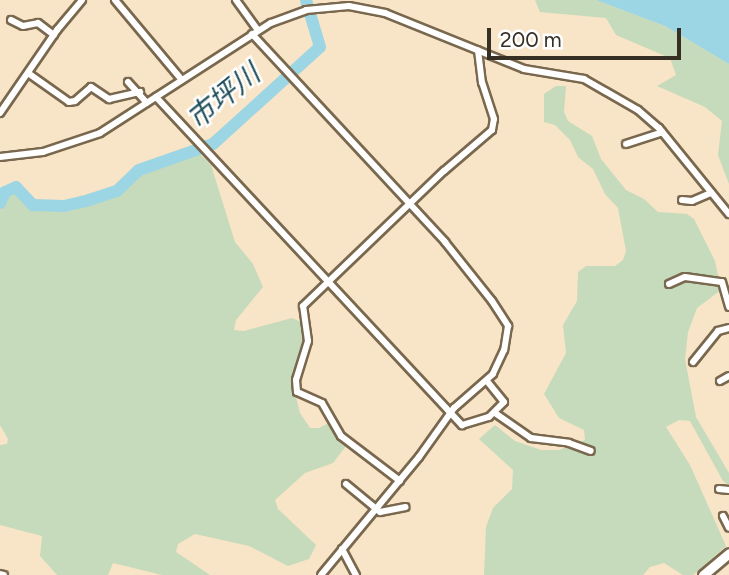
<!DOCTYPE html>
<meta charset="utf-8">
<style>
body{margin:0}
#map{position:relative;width:729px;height:575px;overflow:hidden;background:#f8e4c7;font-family:Figtree,"Noto Sans JP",sans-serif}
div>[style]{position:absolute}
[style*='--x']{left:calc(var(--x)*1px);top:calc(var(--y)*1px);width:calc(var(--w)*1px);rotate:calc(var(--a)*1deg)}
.green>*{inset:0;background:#c5dbbb}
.water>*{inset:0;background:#9cd5e3}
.river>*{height:12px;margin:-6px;padding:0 6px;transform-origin:6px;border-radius:6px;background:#9cd5e3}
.roads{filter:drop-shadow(2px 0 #79684e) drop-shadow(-2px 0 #79684e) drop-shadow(0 2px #79684e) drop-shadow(0 -2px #79684e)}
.street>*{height:6px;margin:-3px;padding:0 3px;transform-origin:3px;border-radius:3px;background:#fff}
.secondary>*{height:9px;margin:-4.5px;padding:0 4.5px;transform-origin:4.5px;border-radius:4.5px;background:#fff}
span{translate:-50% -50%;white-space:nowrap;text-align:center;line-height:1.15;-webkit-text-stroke:5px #fff;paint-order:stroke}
.water-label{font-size:28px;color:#1e4e59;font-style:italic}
.scale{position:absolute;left:487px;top:28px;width:194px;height:32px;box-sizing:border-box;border:4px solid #362f24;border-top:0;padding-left:9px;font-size:21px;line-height:24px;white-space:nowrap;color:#362f24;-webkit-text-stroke:5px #fff;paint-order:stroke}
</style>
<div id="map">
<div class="green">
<div style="clip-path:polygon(535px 0,596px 0,665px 26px,729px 64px,729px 184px,718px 155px,722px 121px,705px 107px,657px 86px,676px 75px,670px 58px,616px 35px,606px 18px,540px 12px)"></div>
<div style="clip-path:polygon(556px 86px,566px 86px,564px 112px,568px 121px,592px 136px,601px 159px,626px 190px,644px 199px,658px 212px,687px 214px,694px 219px,715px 261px,721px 290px,697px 308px,688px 332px,685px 359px,696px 417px,729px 473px,729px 485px,723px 481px,690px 421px,679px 420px,666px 427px,690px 465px,726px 546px,693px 575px,683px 575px,664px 563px,650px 567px,643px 575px,484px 575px,486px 527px,493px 508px,512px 489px,513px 470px,479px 439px,495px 425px,515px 441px,541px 450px,559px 450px,585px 440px,584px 430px,559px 418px,544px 394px,566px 353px,563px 325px,577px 301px,578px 272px,586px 266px,615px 266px,623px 260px,626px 251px,618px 208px,605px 194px,593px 169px,578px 157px,570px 140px,555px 125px,544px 122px,544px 94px)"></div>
<div style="clip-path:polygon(193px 147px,211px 165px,235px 242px,253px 264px,263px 287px,236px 320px,234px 330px,244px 331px,292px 318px,301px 322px,305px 346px,293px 385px,300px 413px,310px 428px,319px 428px,329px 423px,346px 446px,333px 463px,305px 473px,275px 500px,278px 509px,316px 545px,309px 559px,288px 566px,249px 546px,195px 534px,178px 544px,176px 552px,210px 575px,162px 575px,113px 563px,108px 575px,57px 575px,40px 556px,42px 536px,0 525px,0 445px,7px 444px,8px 439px,0 425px,0 210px,10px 194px,20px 191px,38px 205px,78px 202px,110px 189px,140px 165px)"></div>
</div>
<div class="water">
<div style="clip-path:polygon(596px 0,729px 0,729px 64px,665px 26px)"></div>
</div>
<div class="river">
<div style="--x:0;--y:203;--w:12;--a:-66"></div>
<div style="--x:5;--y:192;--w:12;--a:-24"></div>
<div style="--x:16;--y:187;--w:25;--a:47"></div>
<div style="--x:33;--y:205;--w:31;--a:2"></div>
<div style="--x:64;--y:206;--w:26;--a:-13"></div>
<div style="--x:89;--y:200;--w:29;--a:-18"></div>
<div style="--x:117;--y:191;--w:30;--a:-44"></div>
<div style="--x:139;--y:170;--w:78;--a:-19.4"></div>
<div style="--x:213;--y:144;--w:144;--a:-42.2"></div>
<div style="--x:320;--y:47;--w:49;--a:-106.6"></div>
</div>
<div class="roads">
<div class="street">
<div style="--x:115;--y:0;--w:104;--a:50.1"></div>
<div style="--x:236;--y:0;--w:37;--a:54"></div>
<div style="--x:11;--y:20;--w:13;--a:27"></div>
<div style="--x:23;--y:26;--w:15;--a:-11"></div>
<div style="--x:38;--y:23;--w:20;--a:37"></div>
<div style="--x:252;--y:34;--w:284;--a:47.1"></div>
<div style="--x:445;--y:242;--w:75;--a:51.5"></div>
<div style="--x:492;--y:301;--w:30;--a:57"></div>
<div style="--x:508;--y:326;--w:24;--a:99"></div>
<div style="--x:504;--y:350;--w:26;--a:115"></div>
<div style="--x:493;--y:374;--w:52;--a:138.9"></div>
<div style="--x:454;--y:408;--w:60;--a:125.5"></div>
<div style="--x:419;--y:457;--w:153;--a:129.7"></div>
<div style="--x:28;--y:73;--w:50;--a:35.3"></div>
<div style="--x:69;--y:102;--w:6;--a:-9"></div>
<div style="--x:75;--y:101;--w:21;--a:-41"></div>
<div style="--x:91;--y:87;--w:22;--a:34"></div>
<div style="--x:109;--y:99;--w:32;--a:-13"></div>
<div style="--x:128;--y:82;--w:28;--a:48"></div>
<div style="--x:156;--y:97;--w:449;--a:47"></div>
<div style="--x:462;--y:425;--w:28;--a:-17"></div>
<div style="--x:489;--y:417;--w:21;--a:-45"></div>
<div style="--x:504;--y:402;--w:27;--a:-129"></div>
<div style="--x:0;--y:113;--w:101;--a:-55.5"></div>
<div style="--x:57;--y:30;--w:39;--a:-50"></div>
<div style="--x:626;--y:144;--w:38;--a:-18"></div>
<div style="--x:0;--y:157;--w:43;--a:-6.6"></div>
<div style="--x:43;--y:152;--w:60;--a:-18.4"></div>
<div style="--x:100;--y:133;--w:203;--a:-32.8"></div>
<div style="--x:271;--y:23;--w:37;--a:-20"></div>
<div style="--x:306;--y:10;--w:43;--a:-5.3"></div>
<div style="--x:349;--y:6;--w:37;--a:11"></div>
<div style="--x:385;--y:13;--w:150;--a:21.9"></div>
<div style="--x:524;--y:69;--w:61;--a:9.5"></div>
<div style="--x:584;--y:79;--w:62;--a:29.9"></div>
<div style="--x:638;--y:110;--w:28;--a:41"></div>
<div style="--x:659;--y:128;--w:111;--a:50.9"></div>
<div style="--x:682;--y:200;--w:10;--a:6"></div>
<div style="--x:692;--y:201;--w:21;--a:-23"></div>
<div style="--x:669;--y:284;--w:17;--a:-24"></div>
<div style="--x:685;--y:277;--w:37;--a:8"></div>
<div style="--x:722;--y:282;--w:26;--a:74"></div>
<div style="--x:693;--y:362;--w:40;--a:-51"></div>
<div style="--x:718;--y:331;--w:11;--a:-15"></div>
<div style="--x:720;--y:381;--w:10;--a:-29"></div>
<div style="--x:495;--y:413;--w:44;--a:34.8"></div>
<div style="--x:531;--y:438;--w:38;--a:7"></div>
<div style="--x:569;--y:443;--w:23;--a:20"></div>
<div style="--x:400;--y:481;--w:74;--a:-142.7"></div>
<div style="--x:341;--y:436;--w:38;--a:-120"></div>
<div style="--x:322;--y:403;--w:27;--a:-156"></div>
<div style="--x:297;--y:392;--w:12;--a:-95"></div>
<div style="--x:296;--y:380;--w:41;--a:-72.9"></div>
<div style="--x:308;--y:341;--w:35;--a:-98"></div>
<div style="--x:303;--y:306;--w:195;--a:-43.8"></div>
<div style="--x:444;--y:171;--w:63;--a:-40.5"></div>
<div style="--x:492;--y:130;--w:11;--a:-80"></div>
<div style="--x:494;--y:119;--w:38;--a:-108"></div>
<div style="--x:482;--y:83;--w:33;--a:-97"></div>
<div style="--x:346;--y:484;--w:44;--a:39.5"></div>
<div style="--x:380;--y:512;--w:26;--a:-11"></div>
<div style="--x:719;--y:489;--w:10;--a:6"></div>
<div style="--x:723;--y:516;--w:13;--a:63"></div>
<div style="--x:342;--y:549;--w:30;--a:62"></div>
<div style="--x:0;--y:574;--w:4;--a:14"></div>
</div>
<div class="secondary">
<div style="--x:703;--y:575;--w:34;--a:-40"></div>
</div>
</div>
<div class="water-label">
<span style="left:223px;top:96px;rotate:-39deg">市坪川</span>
</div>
<div class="scale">200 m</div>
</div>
